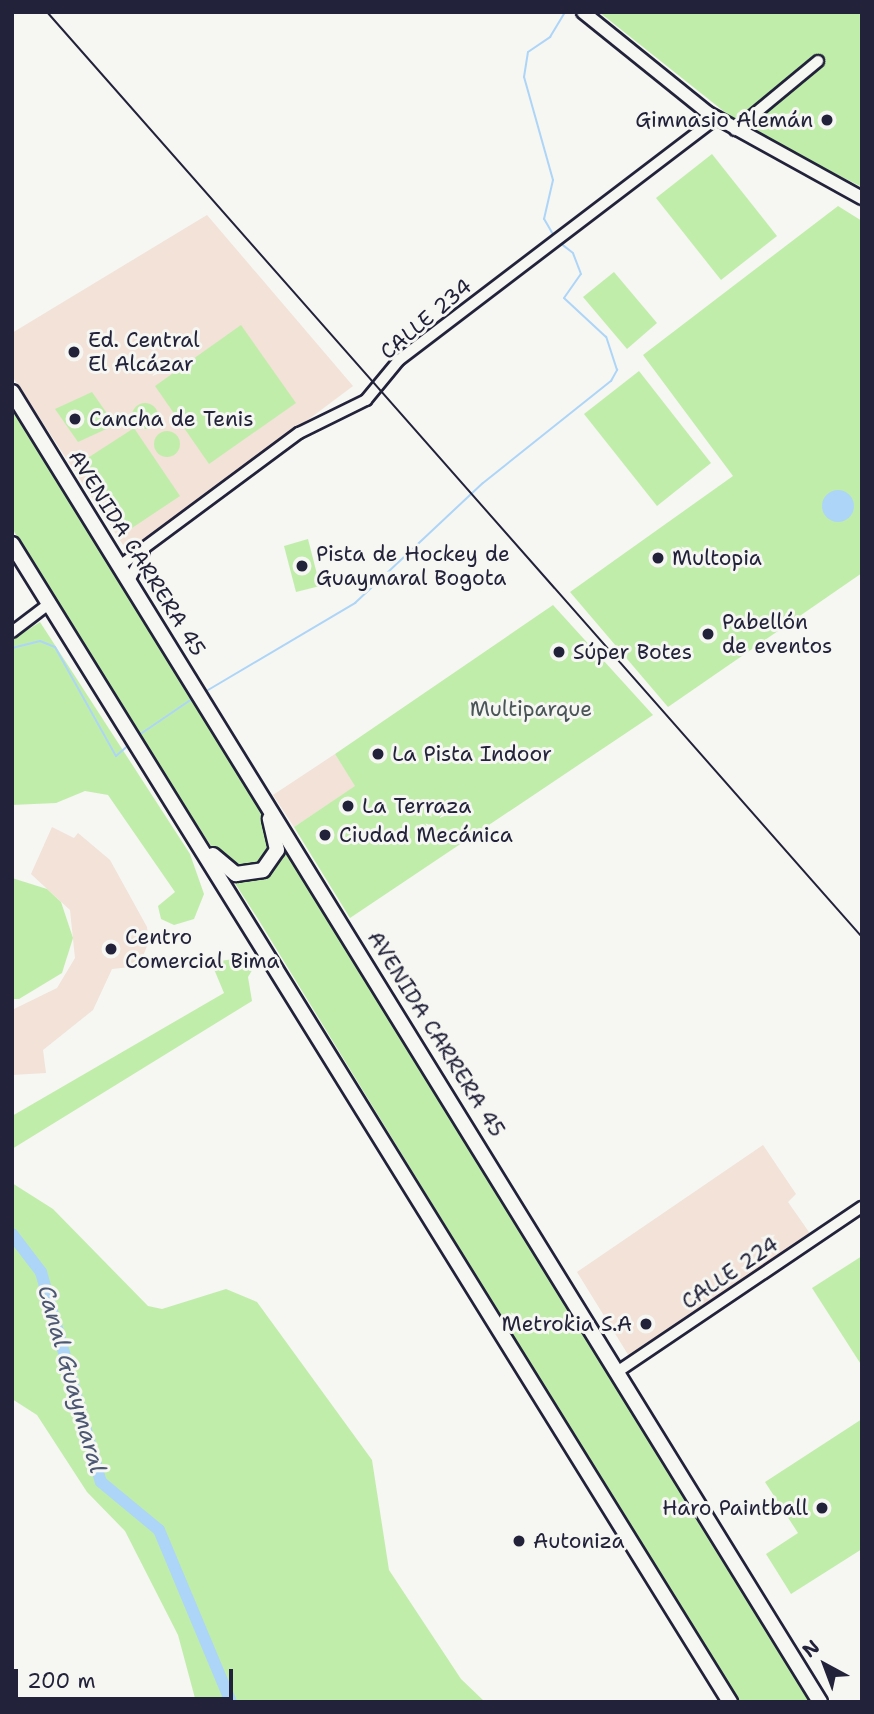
<!DOCTYPE html>
<meta charset="utf-8">
<style>
body{margin:0}
#map{position:relative;width:874px;height:1714px;overflow:hidden;background:#f6f6f2;font-family:"Shantell Sans",sans-serif}
div>[style]{position:absolute}
[style*='--x']{left:calc(var(--x)*1px);top:calc(var(--y)*1px);width:calc(var(--w)*1px);rotate:calc(var(--a)*1deg)}
.built>*{inset:0;background:#f2e2d8}
.green>*{inset:0;background:#c1edab}
.round{border-radius:50%}
.water>*{inset:0;background:#add5f7}
.stream>*{height:2px;margin:-1px;padding:0 1px;transform-origin:1px;border-radius:1px;background:#add5f7}
.river>*{height:12px;margin:-6px;padding:0 6px;transform-origin:6px;border-radius:6px;background:#add5f7}
.roads{filter:drop-shadow(2px 0 #22223b) drop-shadow(-2px 0 #22223b) drop-shadow(0 2px #22223b) drop-shadow(0 -2px #22223b)}
.minor>*{height:10px;margin:-5px;padding:0 5px;transform-origin:5px;border-radius:5px;background:#f6f6f2}
.major>*{height:12px;margin:-6px;padding:0 6px;transform-origin:6px;border-radius:6px;background:#f6f6f2}
.highway>*{height:14px;margin:-7px;padding:0 7px;transform-origin:7px;border-radius:7px;background:#f6f6f2}
.rail>*{height:2px;margin:-1px;padding:0 1px;transform-origin:1px;border-radius:1px;background:#22223b}
.dots>*{width:19px;height:19px;translate:-50% -50%;box-sizing:border-box;border:4px solid #f6f6f2;border-radius:50%}
span{translate:-50% -50%;white-space:nowrap;text-align:center;line-height:1.15;-webkit-text-stroke:6px #f6f6f2;paint-order:stroke}
.poi-label{font-size:21px;color:#22223b}
.right{translate:-100% -50%;text-align:right}
.left{translate:0 -50%;text-align:left}
.street-label{font-size:21px;color:#22223b}
.park-label{font-size:21px;color:#4a5557}
.water-label{font-size:23px;color:#4c5873;font-style:italic}
.frame{position:absolute;inset:0;border:14px solid #22223b;pointer-events:none}
.north{position:absolute;left:790px;top:1630px;width:70px;height:70px;-webkit-text-stroke:5px #f6f6f2;paint-order:stroke;rotate:319deg;font-size:19px;font-weight:700;line-height:28px;text-align:center;color:#22223b}
.north::after{content:'';display:block;margin:auto;width:24px;height:32px;background:#22223b;clip-path:polygon(50% 0,100% 100%,50% 72%,0 100%)}
.scale{position:absolute;left:14px;top:1669px;width:219px;height:32px;box-sizing:border-box;border:4px solid #22223b;border-top:0;padding-left:9px;font-size:21px;line-height:24px;white-space:nowrap;color:#22223b;-webkit-text-stroke:5px #f6f6f2;paint-order:stroke}
</style>
<div id="map">
<div class="built">
<div style="clip-path:polygon(207px 215px,353px 386px,129px 554px,12px 376px,12px 333px)"></div>
<div style="clip-path:polygon(335px 754px,356px 786px,294px 827px,273px 795px)"></div>
<div style="clip-path:polygon(52px 827px,74px 838px,78px 833px,110px 860px,147px 927px,149px 941px,139px 966px,112px 969px,93px 1010px,43px 1050px,46px 1073px,12px 1075px,12px 1010px,57px 988px,75px 958px,70px 910px,31px 874px)"></div>
<div style="clip-path:polygon(763px 1145px,796px 1194px,788px 1202px,811px 1235px,632px 1361px,577px 1272px)"></div>
</div>
<div class="green">
<div style="clip-path:polygon(599px 12px,862px 12px,862px 187px,746px 129px)"></div>
<div style="clip-path:polygon(712px 154px,777px 236px,721px 280px,656px 198px)"></div>
<div style="clip-path:polygon(838px 206px,862px 221px,862px 573px,668px 707px,570px 592px,733px 476px,643px 355px)"></div>
<div style="clip-path:polygon(614px 272px,657px 323px,627px 349px,583px 297px)"></div>
<div style="clip-path:polygon(241px 325px,296px 403px,209px 464px,155px 386px)"></div>
<div style="clip-path:polygon(639px 371px,711px 463px,657px 506px,584px 414px)"></div>
<div style="clip-path:polygon(92px 392px,115px 425px,78px 442px,55px 409px)"></div>
<div style="clip-path:polygon(12px 399px,814px 1702px,737px 1702px,258px 919px,81px 644px,12px 528px)"></div>
<div class="round" style="left:132px;top:403px;width:26px;height:26px"></div>
<div style="clip-path:polygon(134px 428px,180px 496px,129px 530px,83px 461px)"></div>
<div class="round" style="left:154px;top:431px;width:26px;height:26px"></div>
<div style="clip-path:polygon(308px 539px,320px 586px,296px 592px,284px 546px)"></div>
<div style="clip-path:polygon(553px 605px,653px 715px,350px 918px,294px 827px,355px 786px,335px 754px)"></div>
<div style="clip-path:polygon(40px 622px,190px 854px,204px 894px,194px 919px,174px 925px,161px 919px,158px 906px,175px 892px,108px 795px,85px 791px,56px 803px,12px 805px,12px 640px)"></div>
<div style="clip-path:polygon(12px 878px,47px 889px,61px 902px,73px 938px,62px 973px,19px 999px,12px 999px)"></div>
<div style="clip-path:polygon(243px 958px,254px 967px,248px 977px,252px 1001px,12px 1149px,12px 1116px,224px 993px,211px 962px)"></div>
<div style="clip-path:polygon(12px 1183px,53px 1209px,148px 1306px,162px 1309px,226px 1289px,257px 1302px,372px 1460px,389px 1570px,461px 1679px,485px 1702px,196px 1702px,178px 1635px,125px 1531px,87px 1492px,37px 1415px,12px 1399px)"></div>
<div style="clip-path:polygon(862px 1256px,862px 1366px,812px 1288px)"></div>
<div style="clip-path:polygon(862px 1419px,862px 1549px,791px 1594px,766px 1554px,798px 1533px,765px 1482px)"></div>
</div>
<div class="water">
<div class="round" style="left:822px;top:490px;width:32px;height:32px"></div>
</div>
<div class="stream">
<div style="--x:554;--y:236;--w:20;--a:-120"></div>
<div style="--x:544;--y:219;--w:40;--a:-77"></div>
<div style="--x:553;--y:180;--w:107;--a:-105.7"></div>
<div style="--x:524;--y:77;--w:25;--a:-81"></div>
<div style="--x:528;--y:52;--w:27;--a:-34"></div>
<div style="--x:550;--y:37;--w:29;--a:-59"></div>
<div style="--x:12;--y:648;--w:29;--a:-14"></div>
<div style="--x:40;--y:641;--w:16;--a:22"></div>
<div style="--x:55;--y:647;--w:125;--a:60.8"></div>
<div style="--x:116;--y:756;--w:18;--a:-41"></div>
<div style="--x:203;--y:693;--w:177;--a:-30.6"></div>
<div style="--x:355;--y:603;--w:175;--a:-43.2"></div>
<div style="--x:483;--y:483;--w:164;--a:-38.6"></div>
<div style="--x:611;--y:381;--w:13;--a:-61"></div>
<div style="--x:617;--y:370;--w:35;--a:-108"></div>
<div style="--x:606;--y:337;--w:57;--a:-137.1"></div>
<div style="--x:564;--y:298;--w:29;--a:-55"></div>
<div style="--x:581;--y:274;--w:22;--a:-111"></div>
<div style="--x:573;--y:253;--w:16;--a:-142"></div>
<div style="--x:139;--y:735;--w:64;--a:-34.2"></div>
</div>
<div class="river">
<div style="--x:12;--y:1234;--w:48;--a:52.7"></div>
<div style="--x:41;--y:1272;--w:218;--a:74.1"></div>
<div style="--x:101;--y:1482;--w:75;--a:39.6"></div>
<div style="--x:159;--y:1530;--w:186;--a:67.3"></div>
</div>
<div class="roads">
<div class="minor">
<div style="--x:735;--y:130;--w:108;--a:-39.7"></div>
<div style="--x:121;--y:565;--w:222;--a:-36.6"></div>
<div style="--x:299;--y:433;--w:75;--a:-26.2"></div>
<div style="--x:366;--y:400;--w:52;--a:-50.5"></div>
<div style="--x:399;--y:360;--w:400;--a:-37.3"></div>
<div style="--x:130;--y:579;--w:31;--a:-63"></div>
<div style="--x:12;--y:632;--w:48;--a:-37.3"></div>
<div style="--x:620;--y:1370;--w:292;--a:-34"></div>
</div>
<div class="major">
<div style="--x:583;--y:12;--w:161;--a:38.9"></div>
<div style="--x:708;--y:113;--w:176;--a:28.9"></div>
</div>
<div class="highway">
<div style="--x:12;--y:392;--w:1539;--a:58.33"></div>
<div style="--x:12;--y:544;--w:1363;--a:58.2"></div>
<div style="--x:213;--y:855;--w:30;--a:40"></div>
<div style="--x:236;--y:874;--w:27;--a:-8"></div>
<div style="--x:263;--y:870;--w:24;--a:-55"></div>
<div style="--x:277;--y:850;--w:32;--a:-103"></div>
</div>
</div>
<div class="rail">
<div style="--x:47;--y:12;--w:1233;--a:48.62"></div>
</div>
<div class="dots">
<div style="left:827px;top:120px;background:#22223b"></div>
<div style="left:74px;top:352px;background:#22223b"></div>
<div style="left:75px;top:419px;background:#22223b"></div>
<div style="left:658px;top:558px;background:#22223b"></div>
<div style="left:302px;top:566px;background:#22223b"></div>
<div style="left:708px;top:634px;background:#22223b"></div>
<div style="left:559px;top:652px;background:#22223b"></div>
<div style="left:378px;top:754px;background:#22223b"></div>
<div style="left:348px;top:806px;background:#22223b"></div>
<div style="left:325px;top:835px;background:#22223b"></div>
<div style="left:111px;top:949px;background:#22223b"></div>
<div style="left:646px;top:1324px;background:#22223b"></div>
<div style="left:822px;top:1508px;background:#22223b"></div>
<div style="left:519px;top:1541px;background:#22223b"></div>
</div>
<div class="poi-label">
<span class="right" style="left:813px;top:120px">Gimnasio Alemán</span>
<span class="left" style="left:88px;top:352px">Ed. Central<br>El Alcázar</span>
<span class="left" style="left:89px;top:419px">Cancha de Tenis</span>
<span class="left" style="left:316px;top:566px">Pista de Hockey de<br>Guaymaral Bogota</span>
<span class="left" style="left:672px;top:558px">Multopia</span>
<span class="left" style="left:722px;top:634px">Pabellón<br>de eventos</span>
<span class="left" style="left:573px;top:652px">Súper Botes</span>
<span class="left" style="left:392px;top:754px">La Pista Indoor</span>
<span class="left" style="left:362px;top:806px">La Terraza</span>
<span class="left" style="left:339px;top:835px">Ciudad Mecánica</span>
<span class="left" style="left:125px;top:949px">Centro<br>Comercial Bima</span>
<span class="right" style="left:632px;top:1324px">Metrokia S.A</span>
<span class="right" style="left:808px;top:1508px">Haro Paintball</span>
<span class="left" style="left:533px;top:1541px">Autoniza</span>
</div>
<div class="street-label">
<span style="left:426px;top:319px;rotate:-40deg">CALLE 234</span>
<span style="left:137px;top:553px;rotate:58deg">AVENIDA CARRERA 45</span>
<span style="left:436px;top:1034px;rotate:58deg">AVENIDA CARRERA 45</span>
<span style="left:730px;top:1273px;rotate:-34deg">CALLE 224</span>
</div>
<div class="park-label">
<span style="left:531px;top:709px">Multiparque</span>
</div>
<div class="water-label">
<span style="left:72px;top:1379px;rotate:74deg">Canal Guaymaral</span>
</div>
<div class="frame"></div>
<div class="north">N</div>
<div class="scale">200 m</div>
</div>
